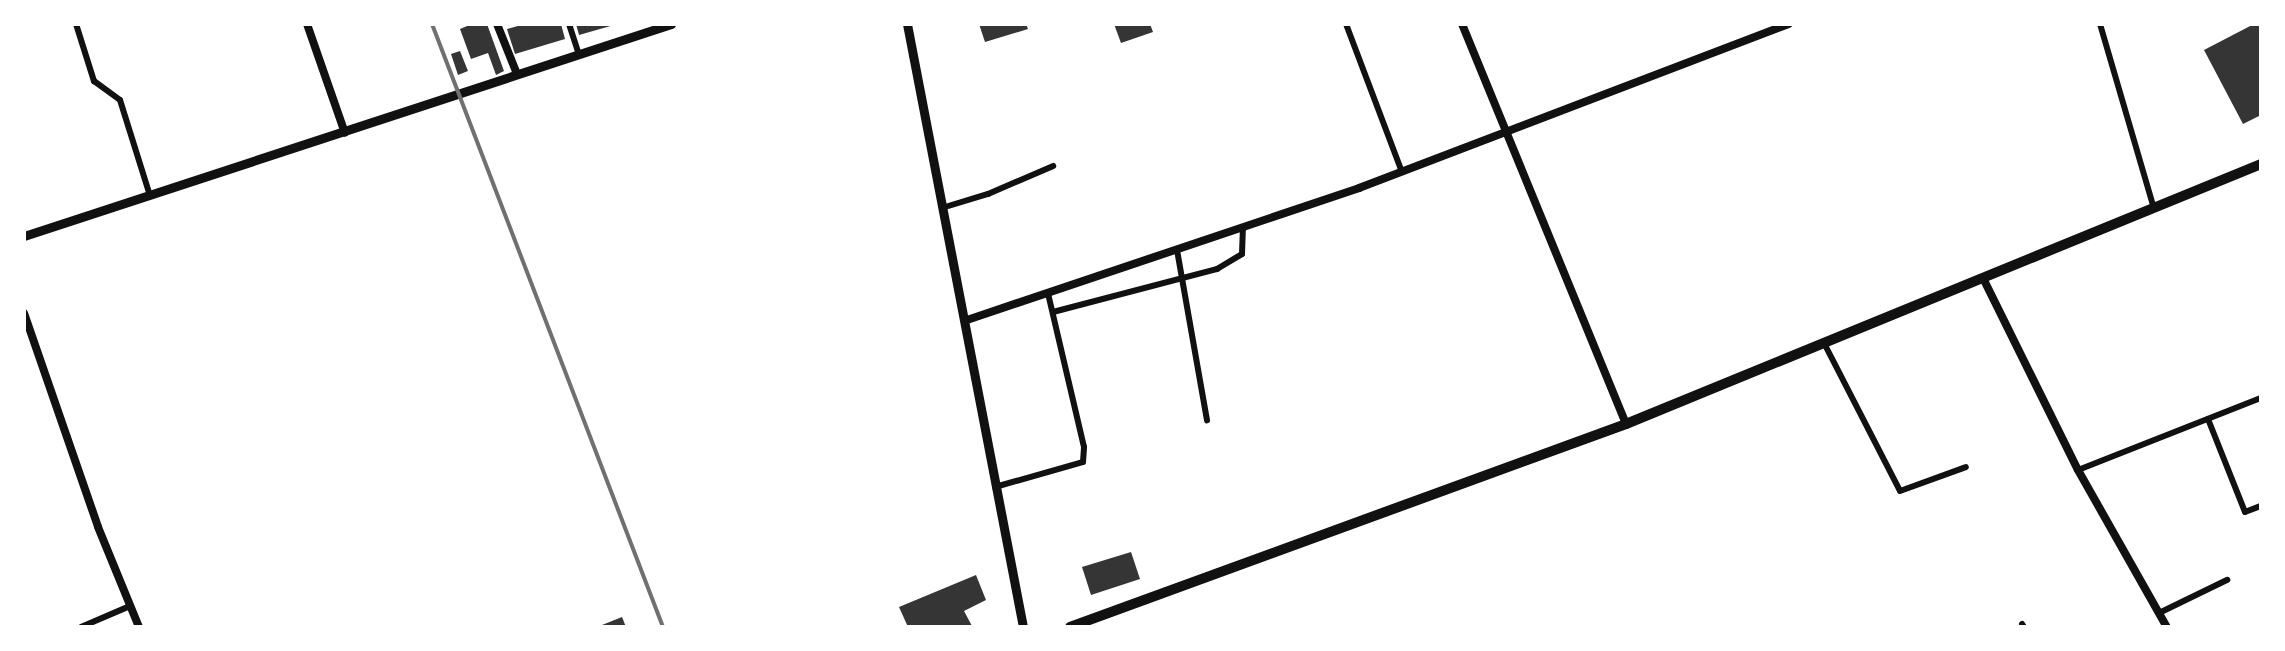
<!DOCTYPE html>
<style>
body{margin:0}
#map{position:relative;width:2285px;height:651px;overflow:hidden;background:#fff;font-family:Montserrat,sans-serif}
div>[style]{position:absolute}
[style*='--x']{left:calc(var(--x)*1px);top:calc(var(--y)*1px);width:calc(var(--w)*1px);rotate:calc(var(--a)*1deg)}
.building>*{inset:0;background:#353535}
.minor>*{height:6px;margin:-3px;padding:0 3px;transform-origin:3px;border-radius:3px;background:#111}
.tertiary>*{height:8px;margin:-4px;padding:0 4px;transform-origin:4px;border-radius:4px;background:#111}
.secondary>*{height:9px;margin:-4.5px;padding:0 4.5px;transform-origin:4.5px;border-radius:4.5px;background:#111}
.primary>*{height:10px;margin:-5px;padding:0 5px;transform-origin:5px;border-radius:5px;background:#111}
.rail>*{height:4px;margin:-2px;padding:0 2px;transform-origin:2px;border-radius:2px;background:#707070}
span{translate:-50% -50%;white-space:nowrap;text-align:center;line-height:1.15;-webkit-text-stroke:7px #fff;paint-order:stroke}
.frame{position:absolute;inset:0;border:26px solid #fff;pointer-events:none}
</style>
<div id="map">
<div class="building">
<div style="clip-path:polygon(472px 24px,487px 24px,504px 71px,496px 75px,488px 53px,471px 59px,460px 29px)"></div>
<div style="clip-path:polygon(525px 24px,561px 24px,565px 39px,515px 54px,507px 29px)"></div>
<div style="clip-path:polygon(576px 24px,614px 24px,614px 25px,579px 35px)"></div>
<div style="clip-path:polygon(979px 24px,1026px 24px,1028px 29px,985px 42px)"></div>
<div style="clip-path:polygon(1114px 24px,1150px 24px,1153px 32px,1121px 43px)"></div>
<div style="clip-path:polygon(2254px 24px,2261px 24px,2261px 115px,2243px 124px,2204px 50px)"></div>
<div style="clip-path:polygon(460px 51px,468px 71px,458px 75px,451px 54px)"></div>
<div style="clip-path:polygon(1131px 552px,1140px 579px,1091px 595px,1082px 567px)"></div>
<div style="clip-path:polygon(976px 575px,986px 600px,964px 611px,972px 626px,908px 627px,899px 607px)"></div>
<div style="clip-path:polygon(622px 617px,626px 627px,597px 627px)"></div>
</div>
<div class="minor">
<div style="--x:76;--y:24;--w:60;--a:72.5"></div>
<div style="--x:94;--y:81;--w:32;--a:36"></div>
<div style="--x:120;--y:100;--w:101;--a:72.6"></div>
<div style="--x:569;--y:24;--w:32;--a:72"></div>
<div style="--x:1346;--y:24;--w:158;--a:69.3"></div>
<div style="--x:2100;--y:24;--w:193;--a:73.7"></div>
<div style="--x:945;--y:207;--w:45;--a:-16.8"></div>
<div style="--x:988;--y:194;--w:71;--a:-23.3"></div>
<div style="--x:1177;--y:250;--w:173;--a:80"></div>
<div style="--x:1053;--y:312;--w:170;--a:-14.7"></div>
<div style="--x:1217;--y:269;--w:29;--a:-31"></div>
<div style="--x:1242;--y:254;--w:27;--a:-88"></div>
<div style="--x:1824;--y:343;--w:166;--a:62.8"></div>
<div style="--x:1900;--y:491;--w:70;--a:-20"></div>
<div style="--x:2208;--y:419;--w:100;--a:68.3"></div>
<div style="--x:2245;--y:512;--w:17;--a:-21"></div>
<div style="--x:2078;--y:470;--w:197;--a:-21.5"></div>
<div style="--x:995;--y:487;--w:91;--a:-15.9"></div>
<div style="--x:1083;--y:462;--w:15;--a:-86"></div>
<div style="--x:1084;--y:447;--w:158;--a:-103.2"></div>
<div style="--x:2159;--y:613;--w:76;--a:-25.9"></div>
<div style="--x:2022;--y:624;--w:4;--a:56"></div>
<div style="--x:81;--y:627;--w:53;--a:-23.2"></div>
</div>
<div class="tertiary">
<div style="--x:307;--y:24;--w:115;--a:70.8"></div>
<div style="--x:497;--y:24;--w:54;--a:68.2"></div>
<div style="--x:1462;--y:24;--w:432;--a:67.7"></div>
<div style="--x:1983;--y:278;--w:214;--a:63.7"></div>
<div style="--x:2078;--y:470;--w:180;--a:60.5"></div>
<div style="--x:24;--y:313;--w:226;--a:70.9"></div>
<div style="--x:98;--y:527;--w:108;--a:67.7"></div>
<div style="--x:967;--y:320;--w:414;--a:-18.6"></div>
<div style="--x:1359;--y:188;--w:460;--a:-20.9"></div>
</div>
<div class="secondary">
<div style="--x:907;--y:24;--w:614;--a:79.11"></div>
<div style="--x:24;--y:236;--w:681;--a:-18.14"></div>
</div>
<div class="primary">
<div style="--x:1070;--y:627;--w:592;--a:-20.06"></div>
<div style="--x:1626;--y:424;--w:686;--a:-22.27"></div>
</div>
<div class="rail">
<div style="--x:432;--y:24;--w:646;--a:69.04"></div>
</div>
<div class="frame"></div>
</div>
